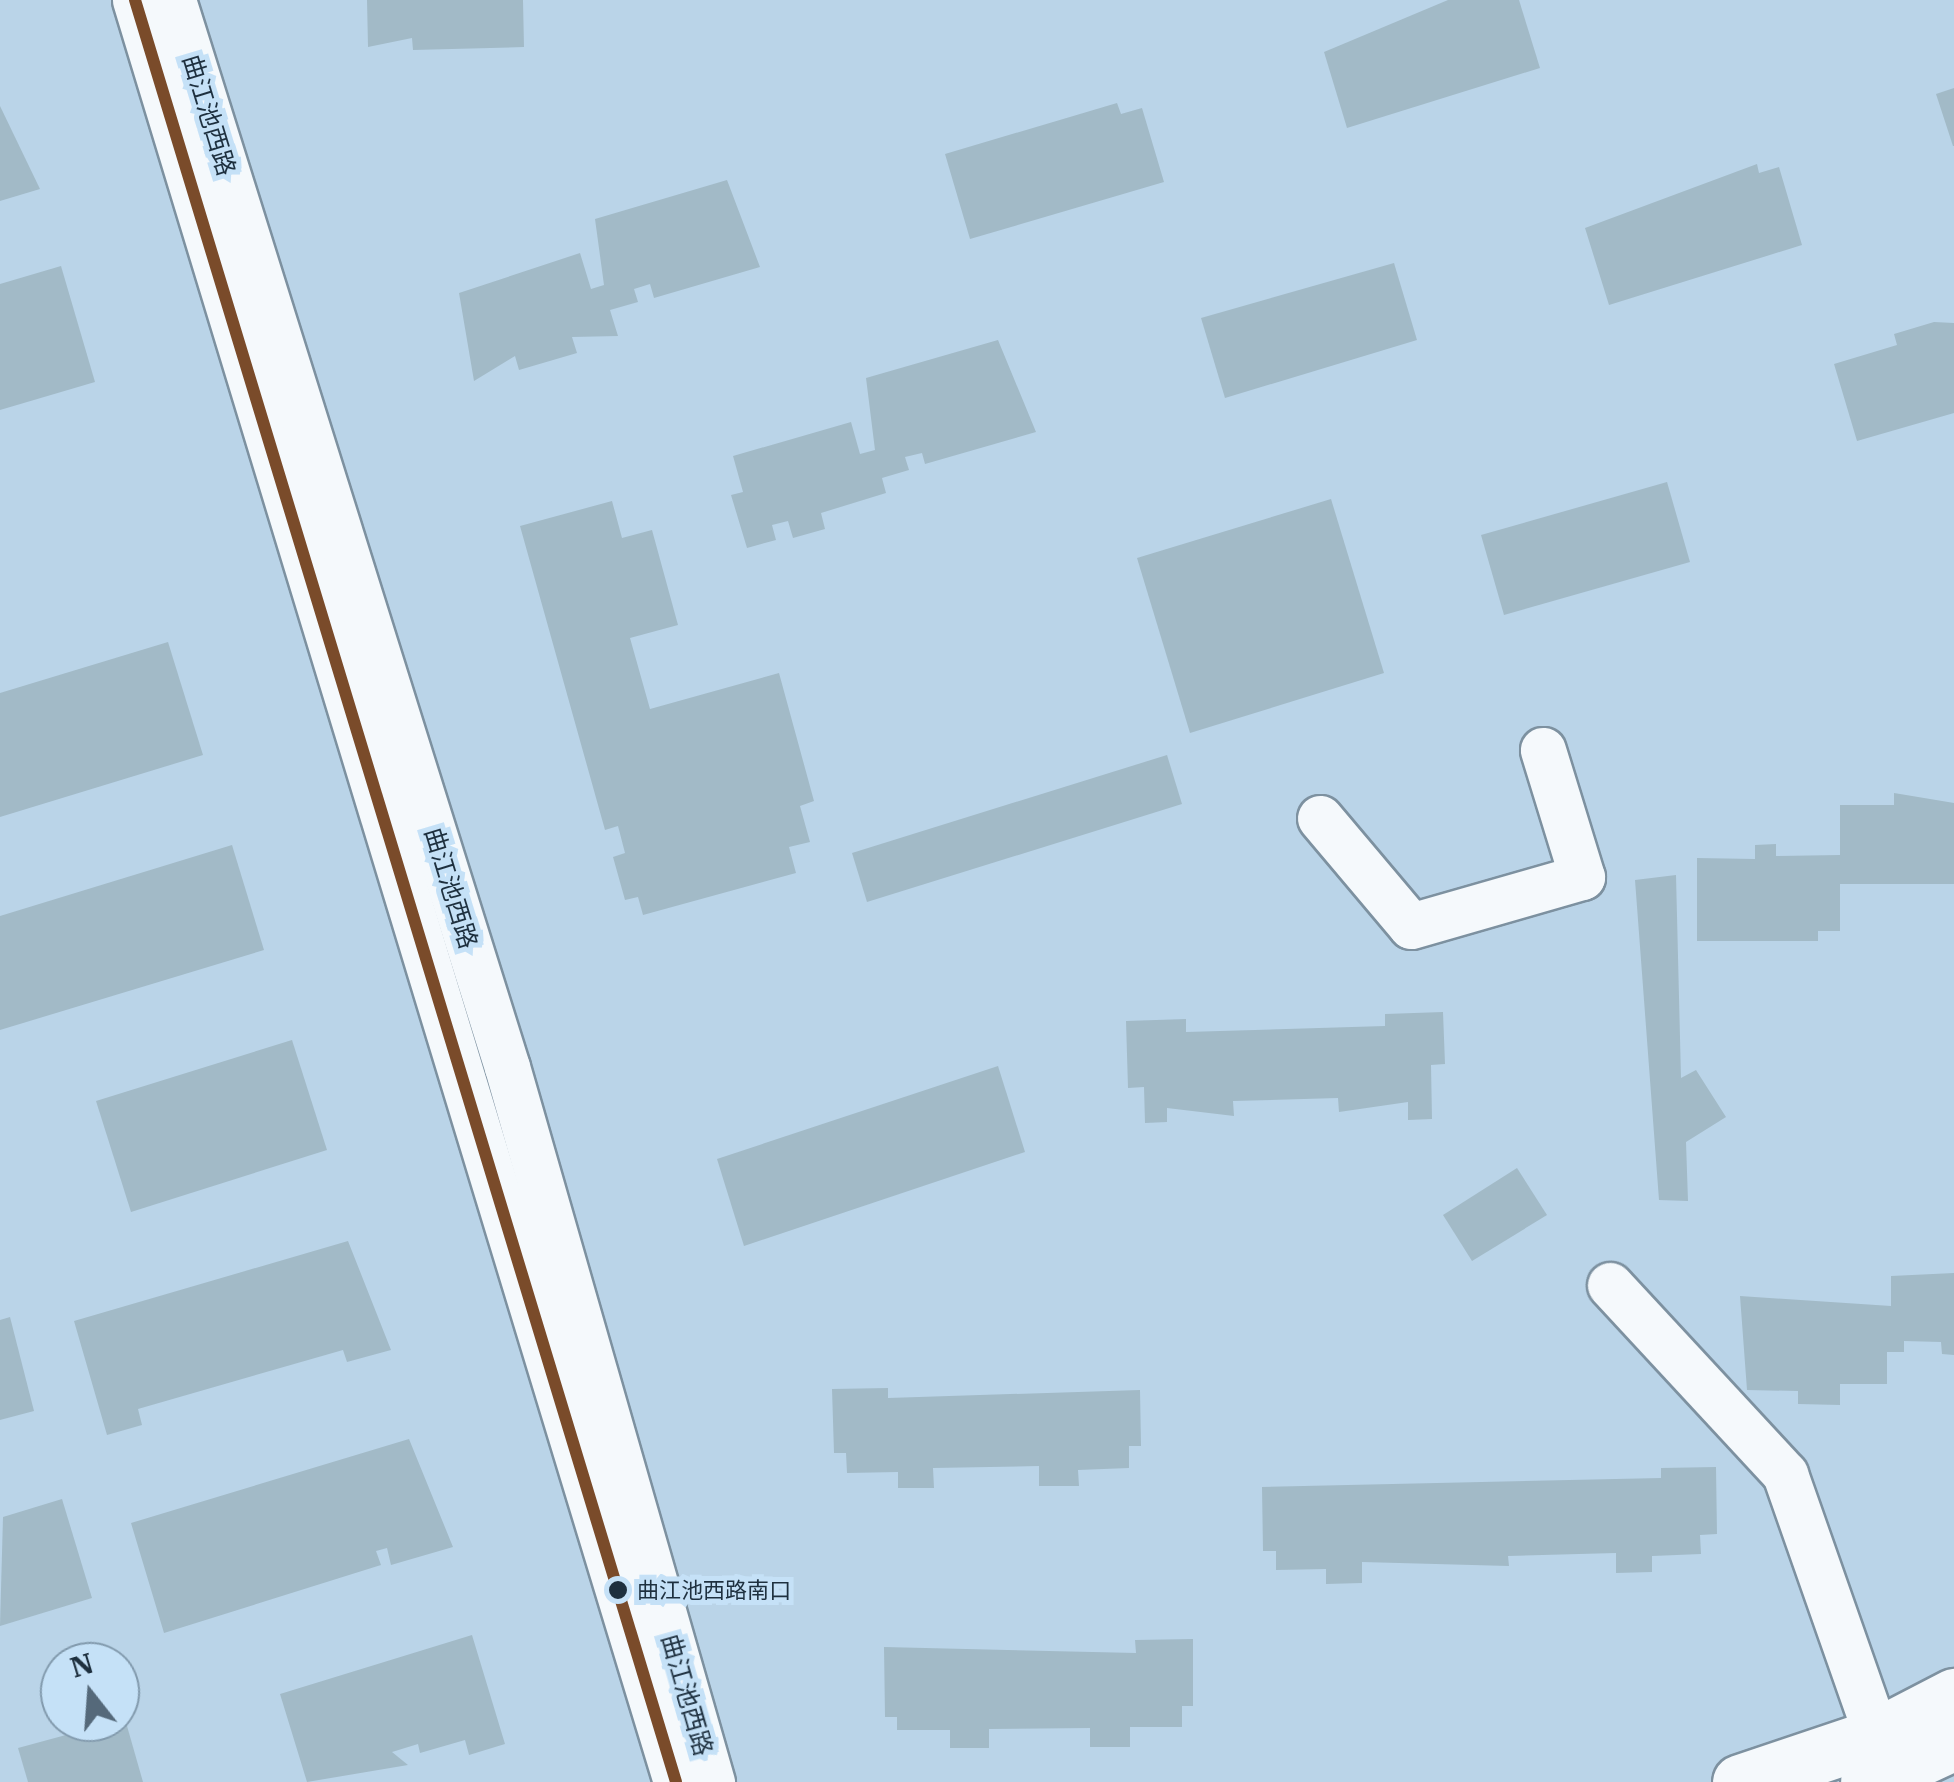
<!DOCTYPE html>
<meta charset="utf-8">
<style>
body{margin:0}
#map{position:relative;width:1954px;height:1782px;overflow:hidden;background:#bad4e8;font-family:"IBM Plex Serif","Noto Sans SC",serif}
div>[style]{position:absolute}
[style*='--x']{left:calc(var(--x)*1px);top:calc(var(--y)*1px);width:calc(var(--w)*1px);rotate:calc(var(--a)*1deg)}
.building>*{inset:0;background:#a2bac7}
.roads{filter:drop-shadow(2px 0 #7d91a0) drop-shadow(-2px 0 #7d91a0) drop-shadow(0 2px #7d91a0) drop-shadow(0 -2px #7d91a0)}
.minor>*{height:45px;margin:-22.5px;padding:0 22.5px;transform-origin:22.5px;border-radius:22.5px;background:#f5f9fc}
.major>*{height:55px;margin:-27.5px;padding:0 27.5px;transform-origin:27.5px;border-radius:27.5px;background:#f5f9fc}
.bus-1>*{height:12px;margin:-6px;padding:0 6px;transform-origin:6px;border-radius:6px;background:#7a4b2a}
.dots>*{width:28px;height:28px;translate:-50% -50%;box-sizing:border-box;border:5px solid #c5e1f7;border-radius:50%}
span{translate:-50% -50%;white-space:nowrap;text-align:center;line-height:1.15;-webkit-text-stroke:10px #c5e1f7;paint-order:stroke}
.bus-label{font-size:22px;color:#1e303f}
.left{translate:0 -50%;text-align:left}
.street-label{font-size:25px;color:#1e303f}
.north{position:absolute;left:40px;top:1642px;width:100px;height:100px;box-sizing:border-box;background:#c5e1f7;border:2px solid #829aad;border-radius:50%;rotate:343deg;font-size:28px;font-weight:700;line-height:40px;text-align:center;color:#1e303f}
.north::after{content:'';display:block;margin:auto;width:35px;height:45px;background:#55697a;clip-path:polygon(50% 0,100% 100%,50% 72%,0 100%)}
</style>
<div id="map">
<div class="building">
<div style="clip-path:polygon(367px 0,523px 0,524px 47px,413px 50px,412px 38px,368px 47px)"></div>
<div style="clip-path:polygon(1448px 0,1519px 0,1540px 68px,1347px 128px,1324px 52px)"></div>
<div style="clip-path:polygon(1954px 88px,1954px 146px,1953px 146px,1936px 94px)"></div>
<div style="clip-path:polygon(1117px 103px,1121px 114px,1142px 108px,1164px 182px,970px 239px,945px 154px)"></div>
<div style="clip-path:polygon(0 106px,40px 189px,0 201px)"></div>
<div style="clip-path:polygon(1757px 164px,1759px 173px,1779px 167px,1802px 245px,1609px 305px,1585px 228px)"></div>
<div style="clip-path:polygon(727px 180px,760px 267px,654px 298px,650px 284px,634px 289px,638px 302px,610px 310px,618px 336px,572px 337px,577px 353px,519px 370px,515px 356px,474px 381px,459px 293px,580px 253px,591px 289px,604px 285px,595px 219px)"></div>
<div style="clip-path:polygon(1394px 263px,1417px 340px,1225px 398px,1201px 318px)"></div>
<div style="clip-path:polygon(61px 266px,95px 382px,0 410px,0 284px)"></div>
<div style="clip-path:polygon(1934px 322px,1954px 323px,1954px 413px,1857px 441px,1834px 364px,1897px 345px,1894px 334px)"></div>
<div style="clip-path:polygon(998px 340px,1036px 432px,925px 464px,922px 453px,905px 457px,909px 470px,882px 478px,886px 493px,821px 513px,825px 529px,793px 538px,788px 521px,772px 525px,776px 540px,747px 548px,731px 495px,743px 492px,733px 456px,851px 422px,860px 454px,875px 450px,866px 378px)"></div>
<div style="clip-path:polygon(1667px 482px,1690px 562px,1504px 615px,1481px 535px)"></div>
<div style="clip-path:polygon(1331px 499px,1384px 673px,1190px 733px,1137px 558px)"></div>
<div style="clip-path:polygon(612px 501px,622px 538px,652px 530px,678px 625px,630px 638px,650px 709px,779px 673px,814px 801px,800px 806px,810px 842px,789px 847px,796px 873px,643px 915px,638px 897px,625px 900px,613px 857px,625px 853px,618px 826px,605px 830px,520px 526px)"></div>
<div style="clip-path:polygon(168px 642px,203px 755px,0 817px,0 693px)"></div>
<div style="clip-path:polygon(1167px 755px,1182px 804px,867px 902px,852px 853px)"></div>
<div style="clip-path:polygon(1894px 793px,1954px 803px,1954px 884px,1840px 884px,1840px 931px,1818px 931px,1818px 941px,1697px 941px,1697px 858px,1755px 859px,1755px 845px,1776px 844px,1776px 856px,1840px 855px,1840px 805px,1894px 805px)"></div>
<div style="clip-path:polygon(232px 845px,264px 950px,0 1030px,0 916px)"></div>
<div style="clip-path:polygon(1676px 875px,1681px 1078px,1696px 1070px,1726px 1117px,1686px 1142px,1688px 1201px,1659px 1200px,1635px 880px)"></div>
<div style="clip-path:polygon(1443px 1012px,1445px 1064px,1431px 1065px,1432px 1119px,1408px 1120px,1408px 1102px,1339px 1112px,1338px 1098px,1233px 1101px,1234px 1116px,1167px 1108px,1167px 1122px,1145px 1123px,1144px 1087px,1128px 1088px,1126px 1021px,1186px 1019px,1186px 1032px,1385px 1026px,1385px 1014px)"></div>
<div style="clip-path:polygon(292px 1040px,327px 1150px,131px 1212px,96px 1101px)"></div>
<div style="clip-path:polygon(998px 1066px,1025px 1152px,744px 1246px,717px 1159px)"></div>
<div style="clip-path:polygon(1517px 1168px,1547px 1215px,1472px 1261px,1443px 1215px)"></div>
<div style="clip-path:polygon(348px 1241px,391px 1350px,347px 1362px,343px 1350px,138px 1409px,142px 1425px,107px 1435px,74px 1321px)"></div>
<div style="clip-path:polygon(1954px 1273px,1954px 1355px,1942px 1354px,1941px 1342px,1904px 1341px,1904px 1352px,1887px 1352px,1887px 1384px,1840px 1384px,1840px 1405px,1798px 1404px,1798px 1391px,1747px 1390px,1740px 1296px,1891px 1306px,1891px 1276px)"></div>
<div style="clip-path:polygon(10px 1317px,34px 1411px,0 1420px,0 1320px)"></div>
<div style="clip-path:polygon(888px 1388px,888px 1398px,1140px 1390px,1141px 1446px,1129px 1446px,1129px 1468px,1078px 1470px,1079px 1486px,1039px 1486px,1039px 1466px,933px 1468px,934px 1488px,898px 1488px,898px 1472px,847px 1473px,846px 1453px,834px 1453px,832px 1389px)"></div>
<div style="clip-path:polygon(409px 1439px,453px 1547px,391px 1565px,387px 1548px,376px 1551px,381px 1565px,164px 1633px,131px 1523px)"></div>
<div style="clip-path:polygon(1716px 1467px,1717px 1534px,1700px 1535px,1701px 1554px,1652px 1556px,1652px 1572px,1616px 1573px,1616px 1553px,1508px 1556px,1509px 1566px,1362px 1562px,1362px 1583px,1326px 1584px,1326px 1569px,1276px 1570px,1276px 1551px,1263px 1551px,1262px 1487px,1661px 1478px,1661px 1468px)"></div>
<div style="clip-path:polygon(62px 1499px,92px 1598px,0 1626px,3px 1517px)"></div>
<div style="clip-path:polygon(472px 1635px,505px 1744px,469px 1755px,465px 1740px,420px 1753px,418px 1744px,392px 1752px,408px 1765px,307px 1782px,280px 1694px)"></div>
<div style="clip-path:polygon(1193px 1639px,1193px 1706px,1182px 1706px,1182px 1727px,1130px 1727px,1130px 1747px,1090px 1747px,1090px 1728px,989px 1729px,989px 1748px,950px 1748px,950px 1730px,897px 1730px,897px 1717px,885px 1717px,884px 1647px,1136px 1653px,1135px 1640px)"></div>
<div style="clip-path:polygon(125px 1719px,143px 1782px,28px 1782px,18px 1748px)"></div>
</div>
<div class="roads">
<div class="minor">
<div style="--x:135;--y:0;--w:1862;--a:73.11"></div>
<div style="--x:173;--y:0;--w:1118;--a:72.62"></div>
<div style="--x:507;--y:1067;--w:744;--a:74"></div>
<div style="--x:1320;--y:818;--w:141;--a:49.9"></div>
<div style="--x:1411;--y:926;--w:178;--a:-16"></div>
<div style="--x:1582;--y:877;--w:133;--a:-107.1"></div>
<div style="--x:1610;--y:1285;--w:258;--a:47.2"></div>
<div style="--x:1785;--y:1474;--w:278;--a:70.7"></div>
</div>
<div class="major">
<div style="--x:1740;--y:1782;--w:145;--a:-18.6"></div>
<div style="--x:1877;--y:1736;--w:87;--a:-27.5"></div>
<div style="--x:1868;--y:1782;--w:95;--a:-24.9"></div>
</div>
</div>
<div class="bus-1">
<div style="--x:135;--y:0;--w:1862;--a:73.11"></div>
</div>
<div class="dots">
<div style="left:618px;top:1590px;background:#1e303f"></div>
</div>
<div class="bus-label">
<span class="left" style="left:637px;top:1590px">曲江池西路南口</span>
</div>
<div class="street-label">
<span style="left:209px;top:115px;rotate:73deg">曲江池西路</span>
<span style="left:451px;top:888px;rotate:73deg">曲江池西路</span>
<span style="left:687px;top:1695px;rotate:74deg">曲江池西路</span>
</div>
<div class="north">N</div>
</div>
